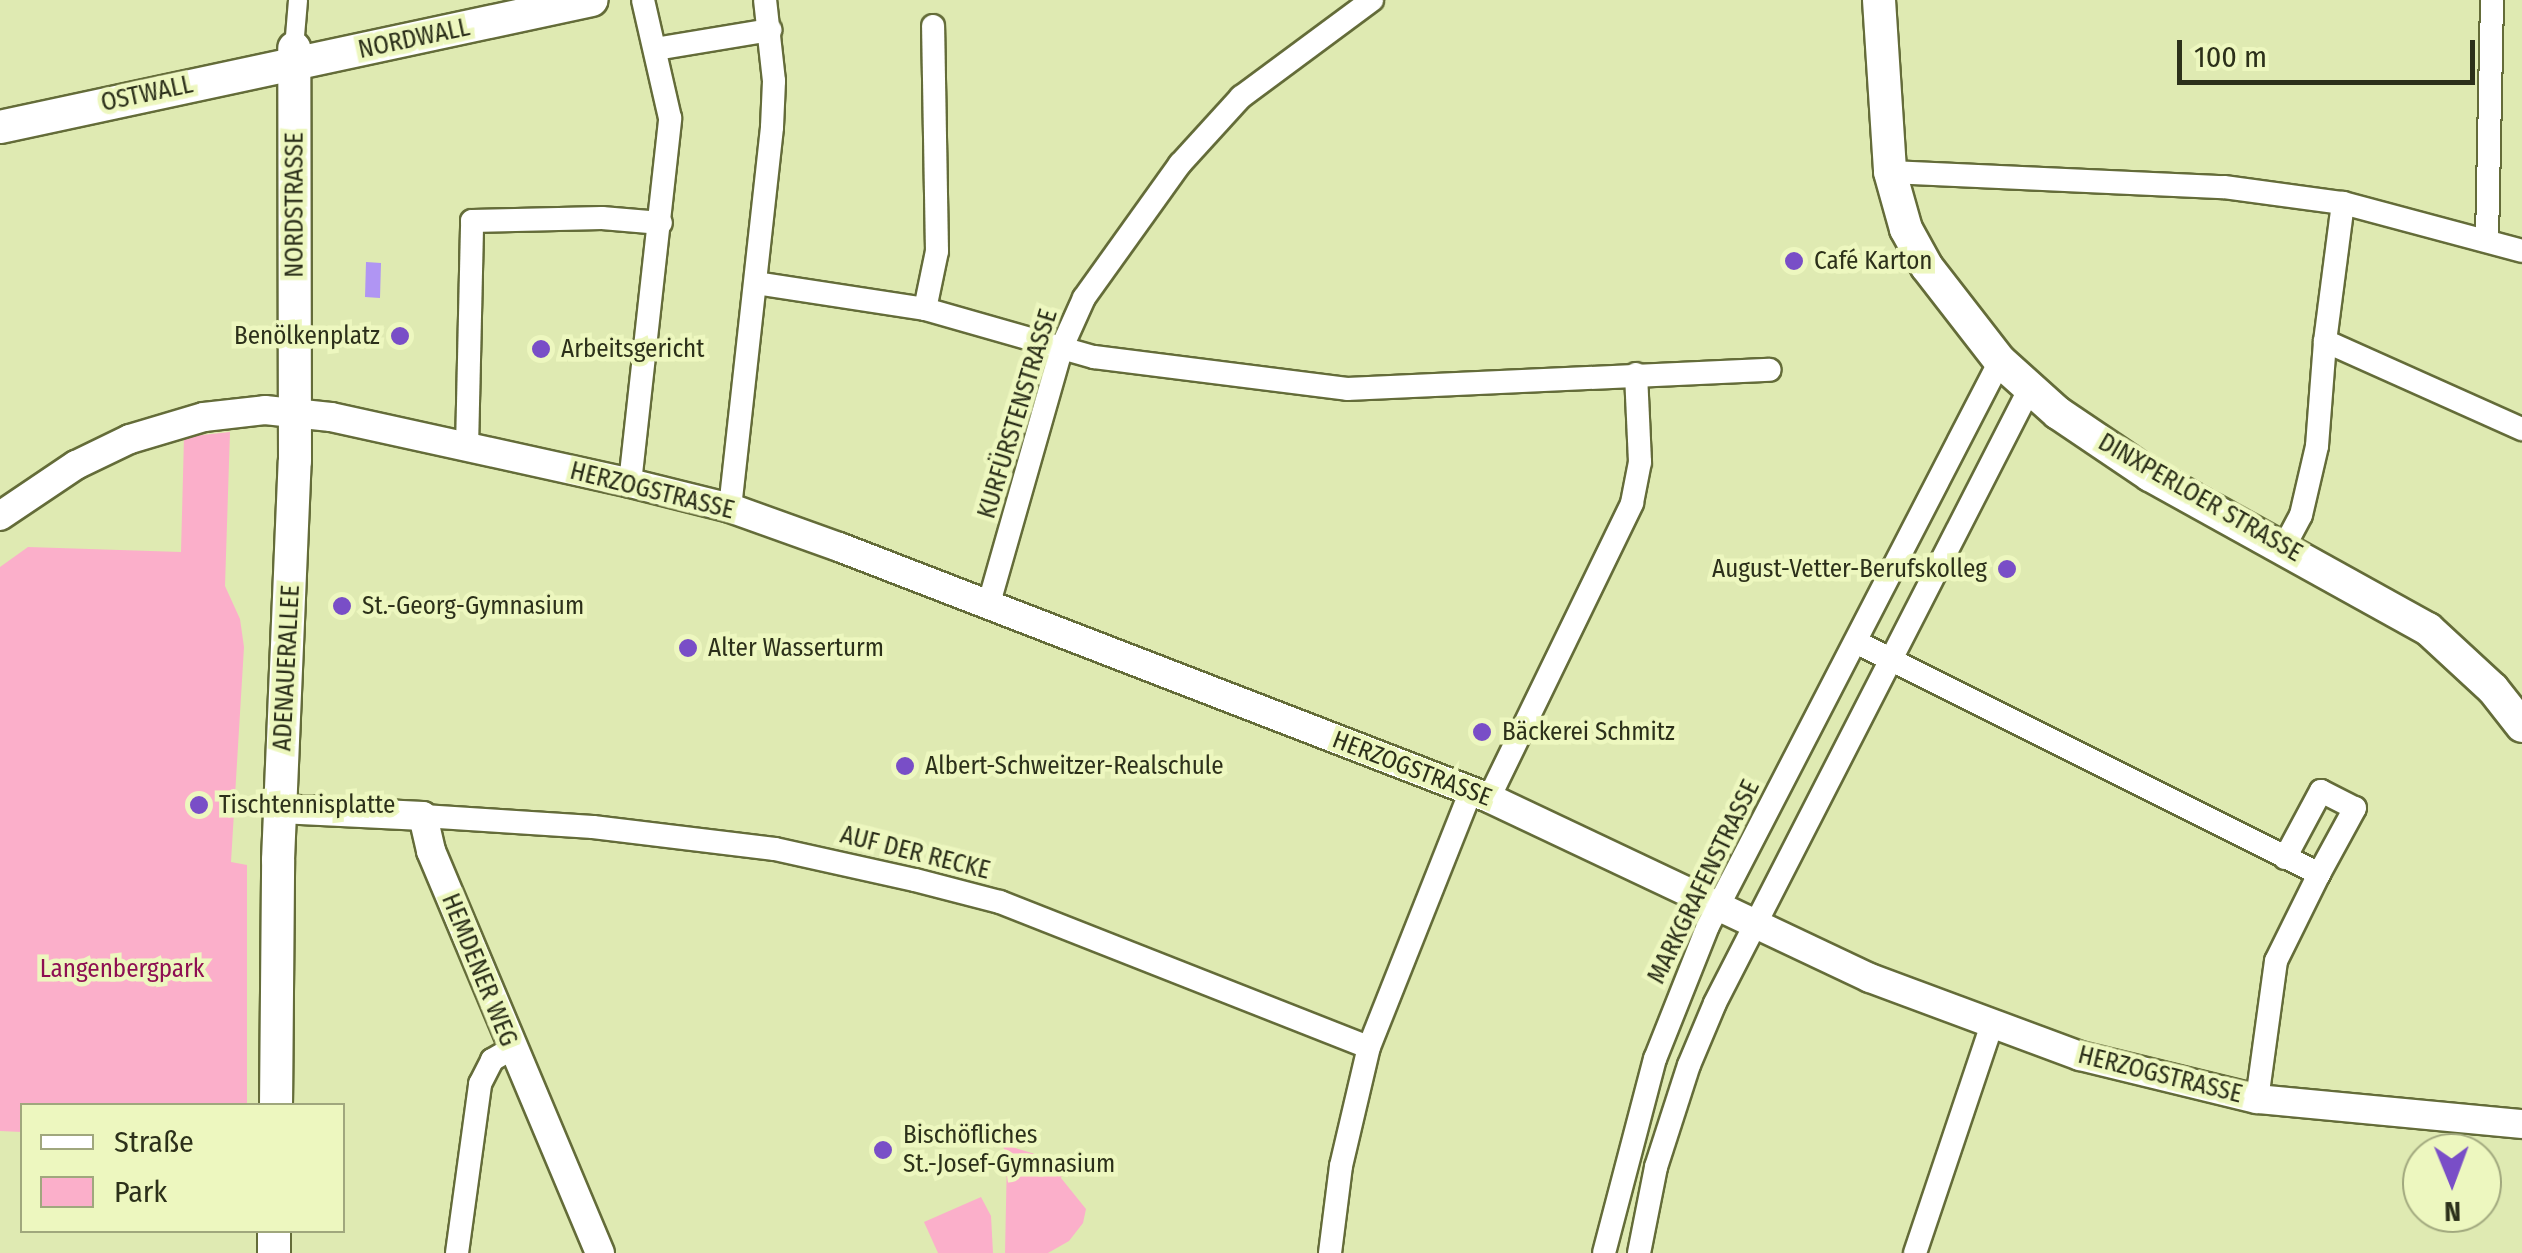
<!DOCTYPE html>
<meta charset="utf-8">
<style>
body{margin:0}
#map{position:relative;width:2522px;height:1253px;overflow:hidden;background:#dfeab2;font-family:"Fira Sans Condensed",sans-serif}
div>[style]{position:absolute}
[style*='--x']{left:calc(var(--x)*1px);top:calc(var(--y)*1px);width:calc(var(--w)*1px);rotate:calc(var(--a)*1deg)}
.green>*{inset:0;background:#fbafca}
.water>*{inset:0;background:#b095f3}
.roads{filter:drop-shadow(2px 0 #646c39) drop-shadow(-2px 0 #646c39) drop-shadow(0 2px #646c39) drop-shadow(0 -2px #646c39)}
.pedestrian>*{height:18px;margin:-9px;padding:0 9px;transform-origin:9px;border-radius:9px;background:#fff}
.minor>*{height:22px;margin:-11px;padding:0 11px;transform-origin:11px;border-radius:11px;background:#fff}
.tertiary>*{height:28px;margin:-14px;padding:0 14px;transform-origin:14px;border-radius:14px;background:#fff}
.secondary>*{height:32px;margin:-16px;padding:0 16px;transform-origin:16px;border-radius:16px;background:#fff}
.dots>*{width:28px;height:28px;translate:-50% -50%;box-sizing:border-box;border:5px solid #edf7bf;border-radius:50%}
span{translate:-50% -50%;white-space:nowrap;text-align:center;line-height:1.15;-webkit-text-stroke:9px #edf7bf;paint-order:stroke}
.street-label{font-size:25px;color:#2c301a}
.poi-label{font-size:25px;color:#2c301a}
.left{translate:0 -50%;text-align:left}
.right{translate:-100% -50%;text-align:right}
.park-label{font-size:25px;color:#8e0f52}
.legend{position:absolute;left:20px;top:1103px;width:325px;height:130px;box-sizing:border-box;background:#edf7bf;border:2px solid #a0a77d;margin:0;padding:12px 18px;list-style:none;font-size:30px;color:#2c301a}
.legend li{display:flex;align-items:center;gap:20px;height:50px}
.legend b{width:50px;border:2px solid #a0a77d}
.north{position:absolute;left:2402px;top:1133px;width:100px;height:100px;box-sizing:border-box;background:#edf7bf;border:2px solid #a0a77d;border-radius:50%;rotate:179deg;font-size:28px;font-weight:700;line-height:40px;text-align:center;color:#2c301a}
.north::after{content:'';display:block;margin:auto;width:35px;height:45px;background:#794ec7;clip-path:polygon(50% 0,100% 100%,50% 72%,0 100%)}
.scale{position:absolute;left:2177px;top:40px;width:298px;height:45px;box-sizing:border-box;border:5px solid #2c301a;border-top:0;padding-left:12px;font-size:30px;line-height:35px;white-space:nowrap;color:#2c301a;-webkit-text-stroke:8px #edf7bf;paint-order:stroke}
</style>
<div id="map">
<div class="green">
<div style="clip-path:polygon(230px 432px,225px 586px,240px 619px,244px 647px,231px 862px,247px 865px,247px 1105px,22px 1106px,22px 1132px,0 1131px,0 567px,28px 547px,181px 552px,184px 437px)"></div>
<div style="clip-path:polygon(1002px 1144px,1065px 1163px,1061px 1178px,1086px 1209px,1083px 1223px,1069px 1241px,1048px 1253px,1005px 1253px,1007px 1156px)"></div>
<div style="clip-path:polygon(981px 1197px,991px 1216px,993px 1253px,938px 1253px,924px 1222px)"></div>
</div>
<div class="water">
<div style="clip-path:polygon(366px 262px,381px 263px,380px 298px,365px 297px)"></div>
</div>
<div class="roads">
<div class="pedestrian">
<div style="--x:294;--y:48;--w:48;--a:-85.2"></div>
</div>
<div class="minor">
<div style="--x:655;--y:49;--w:117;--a:-9.4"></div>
<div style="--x:1890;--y:172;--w:334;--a:2.6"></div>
<div style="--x:2224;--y:187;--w:120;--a:7.7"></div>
<div style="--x:2343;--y:203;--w:185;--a:15"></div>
<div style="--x:2343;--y:203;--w:139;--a:97.4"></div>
<div style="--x:2325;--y:341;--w:216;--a:24.1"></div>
<div style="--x:2487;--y:239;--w:239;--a:-88.8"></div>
<div style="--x:756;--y:283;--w:171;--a:8.7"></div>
<div style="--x:925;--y:309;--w:176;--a:15.9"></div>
<div style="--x:1094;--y:357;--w:255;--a:7.2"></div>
<div style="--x:1347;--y:389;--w:423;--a:-2.6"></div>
<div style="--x:925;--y:309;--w:59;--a:-78.3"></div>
<div style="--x:937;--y:251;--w:225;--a:-91"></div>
<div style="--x:467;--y:448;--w:227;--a:-88.7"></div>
<div style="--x:472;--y:221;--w:130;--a:-1.3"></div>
<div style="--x:602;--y:218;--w:59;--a:4.8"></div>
<div style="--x:630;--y:483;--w:367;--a:-83.7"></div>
<div style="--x:670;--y:118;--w:121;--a:-102.9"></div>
<div style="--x:730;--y:508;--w:383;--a:-83.7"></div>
<div style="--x:772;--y:127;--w:46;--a:-87.5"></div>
<div style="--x:774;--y:81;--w:81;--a:-96.3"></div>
<div style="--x:2284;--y:547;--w:36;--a:-62"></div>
<div style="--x:2301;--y:515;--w:71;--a:-76.9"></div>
<div style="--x:2317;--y:446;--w:105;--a:-85.6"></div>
<div style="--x:989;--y:603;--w:266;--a:-74.1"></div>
<div style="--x:1062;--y:347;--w:54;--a:-65.8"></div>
<div style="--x:1084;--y:298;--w:165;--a:-54.4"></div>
<div style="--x:1180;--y:164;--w:91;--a:-47.7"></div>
<div style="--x:1241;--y:97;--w:163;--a:-36.5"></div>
<div style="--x:1856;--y:642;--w:518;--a:26.61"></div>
<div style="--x:2319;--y:874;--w:97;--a:116.3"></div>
<div style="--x:2276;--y:961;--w:139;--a:97.8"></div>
<div style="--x:1489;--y:798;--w:328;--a:-64.1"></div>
<div style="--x:1632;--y:503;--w:42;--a:-79"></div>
<div style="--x:1640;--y:462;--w:88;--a:-92.6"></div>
<div style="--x:423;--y:816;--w:170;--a:3.7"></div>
<div style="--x:593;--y:827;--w:183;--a:6.9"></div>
<div style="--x:775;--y:849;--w:143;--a:12.5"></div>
<div style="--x:915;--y:880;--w:88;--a:14.5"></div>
<div style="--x:1000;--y:902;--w:396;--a:21.5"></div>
<div style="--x:2285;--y:858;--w:76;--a:-61.8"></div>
<div style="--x:2321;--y:791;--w:38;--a:27"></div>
<div style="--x:2355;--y:808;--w:75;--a:118.6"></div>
<div style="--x:457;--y:1253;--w:171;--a:-82.2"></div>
<div style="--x:480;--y:1084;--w:27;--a:-63"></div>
<div style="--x:492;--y:1060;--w:22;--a:-30"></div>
<div style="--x:1330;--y:1253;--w:88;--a:-82.8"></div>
<div style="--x:1341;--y:1166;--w:122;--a:-76.8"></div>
<div style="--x:1369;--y:1047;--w:276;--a:-68.3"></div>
<div style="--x:1604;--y:1253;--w:201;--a:-75.3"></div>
<div style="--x:1655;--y:1059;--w:143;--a:-68.3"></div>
<div style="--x:1708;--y:926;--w:636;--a:-62.67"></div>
<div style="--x:1639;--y:1253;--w:88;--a:-78.8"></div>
<div style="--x:1656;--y:1167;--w:107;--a:-72.1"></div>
<div style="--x:1689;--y:1065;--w:67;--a:-67.2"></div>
<div style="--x:1715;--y:1003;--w:691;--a:-62.88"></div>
<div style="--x:1915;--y:1253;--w:242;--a:-71.4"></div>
</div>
<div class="tertiary">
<div style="--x:0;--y:516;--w:92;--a:-33.9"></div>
<div style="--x:76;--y:465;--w:60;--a:-25.7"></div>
<div style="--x:130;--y:439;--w:77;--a:-16.6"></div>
<div style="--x:204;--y:417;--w:61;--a:-6.5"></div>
<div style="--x:265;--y:410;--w:66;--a:6.1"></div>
<div style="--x:331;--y:417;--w:306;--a:12.4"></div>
<div style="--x:630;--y:483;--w:103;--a:14"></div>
<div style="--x:730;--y:508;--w:116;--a:19.7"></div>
<div style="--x:839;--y:547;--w:697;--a:21.11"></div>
<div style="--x:1489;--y:798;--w:421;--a:25.3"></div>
<div style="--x:1870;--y:978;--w:224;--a:20.4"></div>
<div style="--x:2080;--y:1056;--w:182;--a:13.7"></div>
<div style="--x:2257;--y:1099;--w:266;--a:5.4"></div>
<div style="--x:280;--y:809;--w:143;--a:2.8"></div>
<div style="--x:423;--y:816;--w:36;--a:77"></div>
<div style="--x:431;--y:851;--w:436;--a:67.2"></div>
</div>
<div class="secondary">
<div style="--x:1879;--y:0;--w:172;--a:86.3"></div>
<div style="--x:1890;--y:172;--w:59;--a:74.3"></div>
<div style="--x:1906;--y:229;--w:43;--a:61.1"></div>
<div style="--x:1927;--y:267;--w:119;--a:52.2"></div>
<div style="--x:2000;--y:361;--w:78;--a:41.9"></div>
<div style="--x:2058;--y:413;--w:111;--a:34"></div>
<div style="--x:2150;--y:475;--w:318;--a:29"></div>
<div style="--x:2428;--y:629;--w:88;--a:42.7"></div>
<div style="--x:2493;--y:689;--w:47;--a:51.9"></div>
<div style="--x:0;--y:127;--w:605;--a:-12.11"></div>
<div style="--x:276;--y:1106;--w:246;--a:-89.5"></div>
<div style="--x:278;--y:860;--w:399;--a:-87.6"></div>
<div style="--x:295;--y:461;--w:413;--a:-90.1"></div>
<div style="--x:274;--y:1253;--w:23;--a:-90"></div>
</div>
</div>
<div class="dots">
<div style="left:1794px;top:261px;background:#794ec7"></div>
<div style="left:400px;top:336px;background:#794ec7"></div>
<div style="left:541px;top:349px;background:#794ec7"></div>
<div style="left:2007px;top:569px;background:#794ec7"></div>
<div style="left:342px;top:606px;background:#794ec7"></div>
<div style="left:688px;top:648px;background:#794ec7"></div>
<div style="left:1482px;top:732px;background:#794ec7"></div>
<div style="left:905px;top:766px;background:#794ec7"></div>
<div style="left:199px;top:805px;background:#794ec7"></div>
<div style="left:883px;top:1150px;background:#794ec7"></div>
</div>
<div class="street-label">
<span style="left:414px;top:39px;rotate:-12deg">NORDWALL</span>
<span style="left:147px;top:94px;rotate:-12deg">OSTWALL</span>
<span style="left:295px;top:205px;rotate:-90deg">NORDSTRASSE</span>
<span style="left:1018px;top:414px;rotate:-73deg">KURFÜRSTENSTRASSE</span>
<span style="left:652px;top:491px;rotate:14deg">HERZOGSTRASSE</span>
<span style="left:2200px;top:498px;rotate:30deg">DINXPERLOER STRASSE</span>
<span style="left:287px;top:668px;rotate:-87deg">ADENAUERALLEE</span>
<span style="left:1412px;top:769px;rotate:21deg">HERZOGSTRASSE</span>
<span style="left:915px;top:853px;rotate:14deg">AUF DER RECKE</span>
<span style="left:1704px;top:882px;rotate:-64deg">MARKGRAFENSTRASSE</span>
<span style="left:479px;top:970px;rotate:68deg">HEMDENER WEG</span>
<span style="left:2160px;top:1075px;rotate:14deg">HERZOGSTRASSE</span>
</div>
<div class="poi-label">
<span class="left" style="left:1814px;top:261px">Café Karton</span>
<span class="right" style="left:380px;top:336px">Benölkenplatz</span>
<span class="left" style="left:561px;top:349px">Arbeitsgericht</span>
<span class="right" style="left:1987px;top:569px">August-Vetter-Berufskolleg</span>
<span class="left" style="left:362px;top:606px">St.-Georg-Gymnasium</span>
<span class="left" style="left:708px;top:648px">Alter Wasserturm</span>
<span class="left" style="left:1502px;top:732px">Bäckerei Schmitz</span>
<span class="left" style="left:925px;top:766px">Albert-Schweitzer-Realschule</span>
<span class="left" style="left:219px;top:805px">Tischtennisplatte</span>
<span class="left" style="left:903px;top:1150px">Bischöfliches<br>St.-Josef-Gymnasium</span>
</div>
<div class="park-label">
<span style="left:122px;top:969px">Langenbergpark</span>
</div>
<ul class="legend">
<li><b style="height:12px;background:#fff"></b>Straße</li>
<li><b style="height:28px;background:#fbafca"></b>Park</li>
</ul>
<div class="north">N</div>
<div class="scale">100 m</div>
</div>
